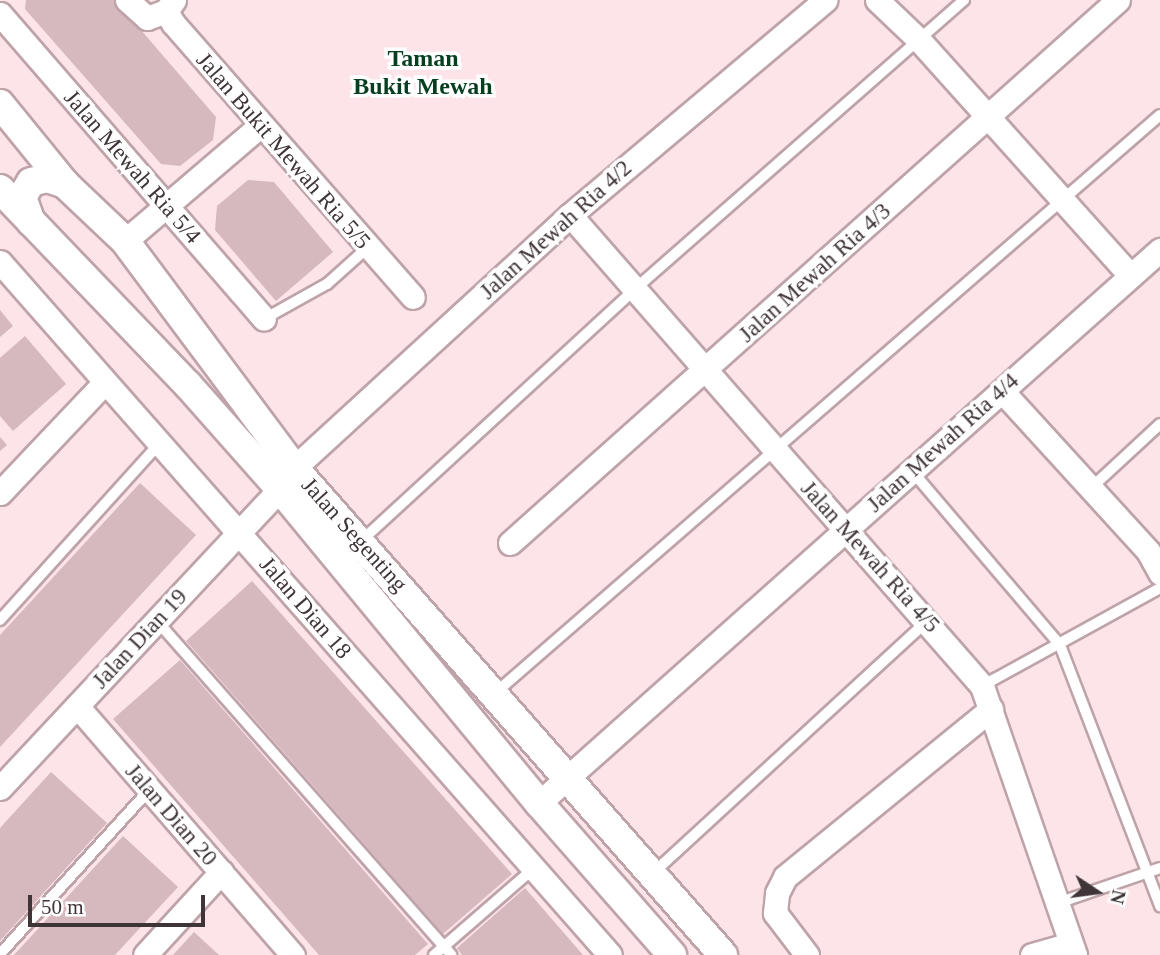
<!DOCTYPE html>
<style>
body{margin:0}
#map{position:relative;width:1160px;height:955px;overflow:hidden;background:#fce4e9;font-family:"Times New Roman",serif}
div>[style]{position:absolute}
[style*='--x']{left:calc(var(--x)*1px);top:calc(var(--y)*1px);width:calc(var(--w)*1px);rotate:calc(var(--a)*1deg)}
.building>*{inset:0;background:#d5b9bf}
.roads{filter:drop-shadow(2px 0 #bea3a9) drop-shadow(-2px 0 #bea3a9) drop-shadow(0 2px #bea3a9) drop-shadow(0 -2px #bea3a9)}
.service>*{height:10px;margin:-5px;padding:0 5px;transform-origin:5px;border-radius:5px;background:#fff}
.minor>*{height:23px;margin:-11.5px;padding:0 11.5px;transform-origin:11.5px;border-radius:11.5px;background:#fff}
.tertiary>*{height:28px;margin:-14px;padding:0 14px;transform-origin:14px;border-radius:14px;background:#fff}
span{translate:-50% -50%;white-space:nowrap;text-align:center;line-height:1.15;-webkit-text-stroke:7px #fff;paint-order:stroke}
.street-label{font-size:23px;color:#3f3437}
.neighbourhood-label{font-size:24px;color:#053f1f;font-weight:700}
.north{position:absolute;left:1062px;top:857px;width:70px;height:70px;-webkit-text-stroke:5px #fff;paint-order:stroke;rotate:103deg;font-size:19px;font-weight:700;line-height:28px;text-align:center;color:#3f3437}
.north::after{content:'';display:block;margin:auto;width:24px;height:32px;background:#3f3437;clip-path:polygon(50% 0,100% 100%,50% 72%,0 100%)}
.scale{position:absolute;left:28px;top:895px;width:177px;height:32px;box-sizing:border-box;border:4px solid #3f3437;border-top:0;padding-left:9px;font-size:21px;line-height:24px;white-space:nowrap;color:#3f3437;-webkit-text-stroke:5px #fff;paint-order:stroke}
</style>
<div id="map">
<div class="building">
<div style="clip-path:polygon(26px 0,115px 0,216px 117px,213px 140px,180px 166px,161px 164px,25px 9px)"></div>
<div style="clip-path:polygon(248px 180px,274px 182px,333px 252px,276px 301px,215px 230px,217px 206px)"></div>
<div style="clip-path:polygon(0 310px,13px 326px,0 337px)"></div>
<div style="clip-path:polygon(25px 336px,66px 384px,13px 431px,0 416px,0 358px)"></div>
<div style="clip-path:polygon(0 437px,7px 445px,0 451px)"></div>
<div style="clip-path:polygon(140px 483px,196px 535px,0 747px,0 635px)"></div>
<div style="clip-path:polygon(252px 581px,512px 874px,443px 934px,186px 641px)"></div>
<div style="clip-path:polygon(180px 660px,428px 944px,415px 955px,319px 955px,113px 719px)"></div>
<div style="clip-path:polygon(51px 772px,107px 823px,0 941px,0 828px)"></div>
<div style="clip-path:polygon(123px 836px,178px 887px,115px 955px,14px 955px)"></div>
<div style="clip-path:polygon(525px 888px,583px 955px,462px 955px,457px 948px)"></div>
<div style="clip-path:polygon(194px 932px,219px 955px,173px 955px)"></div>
</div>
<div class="roads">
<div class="service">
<div style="--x:264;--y:319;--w:72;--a:-29.1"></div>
<div style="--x:327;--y:284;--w:52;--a:-41.9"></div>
<div style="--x:912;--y:471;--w:228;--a:49.6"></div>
<div style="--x:1060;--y:645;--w:280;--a:69"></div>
<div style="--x:1091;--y:488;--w:94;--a:-42.8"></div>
<div style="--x:360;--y:542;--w:374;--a:-42.6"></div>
<div style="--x:635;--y:289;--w:438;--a:-41.3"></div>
<div style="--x:0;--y:620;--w:239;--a:-47.9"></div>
<div style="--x:157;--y:621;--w:445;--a:48.6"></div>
<div style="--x:982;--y:686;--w:203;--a:-28.8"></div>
<div style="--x:494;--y:694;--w:882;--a:-41"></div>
<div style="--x:652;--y:874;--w:372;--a:-42.6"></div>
<div style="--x:1058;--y:903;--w:108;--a:-18.9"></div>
<div style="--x:0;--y:954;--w:222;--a:-47.7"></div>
<div style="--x:434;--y:955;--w:133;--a:-41"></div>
</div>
<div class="minor">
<div style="--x:127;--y:0;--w:27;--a:42"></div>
<div style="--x:147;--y:18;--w:20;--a:-20"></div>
<div style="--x:174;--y:0;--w:14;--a:126"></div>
<div style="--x:166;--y:11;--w:14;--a:60"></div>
<div style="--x:173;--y:23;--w:364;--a:48.8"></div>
<div style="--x:877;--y:0;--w:58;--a:43.6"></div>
<div style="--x:919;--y:40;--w:317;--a:48.1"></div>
<div style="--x:0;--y:14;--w:403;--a:49.1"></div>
<div style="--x:570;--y:215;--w:626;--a:48.82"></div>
<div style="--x:982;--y:686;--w:285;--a:70.9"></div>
<div style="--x:125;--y:241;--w:179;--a:-40.5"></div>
<div style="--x:0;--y:262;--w:923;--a:48.64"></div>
<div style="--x:1002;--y:391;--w:217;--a:47.6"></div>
<div style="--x:1148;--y:551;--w:25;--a:61"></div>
<div style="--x:294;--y:468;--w:374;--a:-42.5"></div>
<div style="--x:570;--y:215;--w:334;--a:-40.1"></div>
<div style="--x:0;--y:493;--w:151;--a:-46.6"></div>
<div style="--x:510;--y:543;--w:815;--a:-41.77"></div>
<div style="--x:77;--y:706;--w:330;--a:49.1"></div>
<div style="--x:0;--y:788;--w:410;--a:-46.9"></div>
<div style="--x:539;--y:803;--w:832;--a:-41.69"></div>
<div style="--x:145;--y:955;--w:113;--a:-47.5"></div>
<div style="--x:807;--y:955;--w:53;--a:-127.3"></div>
<div style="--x:775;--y:913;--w:20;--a:-84"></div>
<div style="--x:777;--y:893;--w:18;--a:-63"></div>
<div style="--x:785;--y:877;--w:266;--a:-39.2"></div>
<div style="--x:1032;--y:955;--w:40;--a:-16"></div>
</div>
<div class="tertiary">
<div style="--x:0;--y:104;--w:103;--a:50.9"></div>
<div style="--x:65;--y:184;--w:83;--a:43.5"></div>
<div style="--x:125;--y:241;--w:283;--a:53.3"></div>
<div style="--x:294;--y:468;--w:649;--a:48.62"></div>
<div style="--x:0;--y:189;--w:272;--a:46.2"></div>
<div style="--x:188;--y:385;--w:139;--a:48.5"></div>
<div style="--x:280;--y:489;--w:407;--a:50.5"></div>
<div style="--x:539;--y:803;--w:202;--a:48.8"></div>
<div style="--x:31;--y:222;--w:27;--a:-110"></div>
<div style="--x:22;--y:197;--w:17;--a:-59"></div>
<div style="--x:31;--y:182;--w:16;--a:-14"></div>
<div style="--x:47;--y:178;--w:19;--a:18"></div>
</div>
</div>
<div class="street-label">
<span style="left:283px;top:151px;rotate:49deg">Jalan Bukit Mewah Ria 5/5</span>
<span style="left:132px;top:167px;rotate:49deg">Jalan Mewah Ria 5/4</span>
<span style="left:556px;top:230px;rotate:-42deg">Jalan Mewah Ria 4/2</span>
<span style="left:815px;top:273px;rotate:-42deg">Jalan Mewah Ria 4/3</span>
<span style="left:943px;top:443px;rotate:-42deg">Jalan Mewah Ria 4/4</span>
<span style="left:354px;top:535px;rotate:48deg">Jalan Segenting</span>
<span style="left:870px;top:557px;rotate:48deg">Jalan Mewah Ria 4/5</span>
<span style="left:305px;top:608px;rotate:49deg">Jalan Dian 18</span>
<span style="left:140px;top:639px;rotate:-47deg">Jalan Dian 19</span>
<span style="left:171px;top:815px;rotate:49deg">Jalan Dian 20</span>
</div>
<div class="neighbourhood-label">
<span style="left:423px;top:73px">Taman<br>Bukit Mewah</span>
</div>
<div class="north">N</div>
<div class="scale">50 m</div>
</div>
